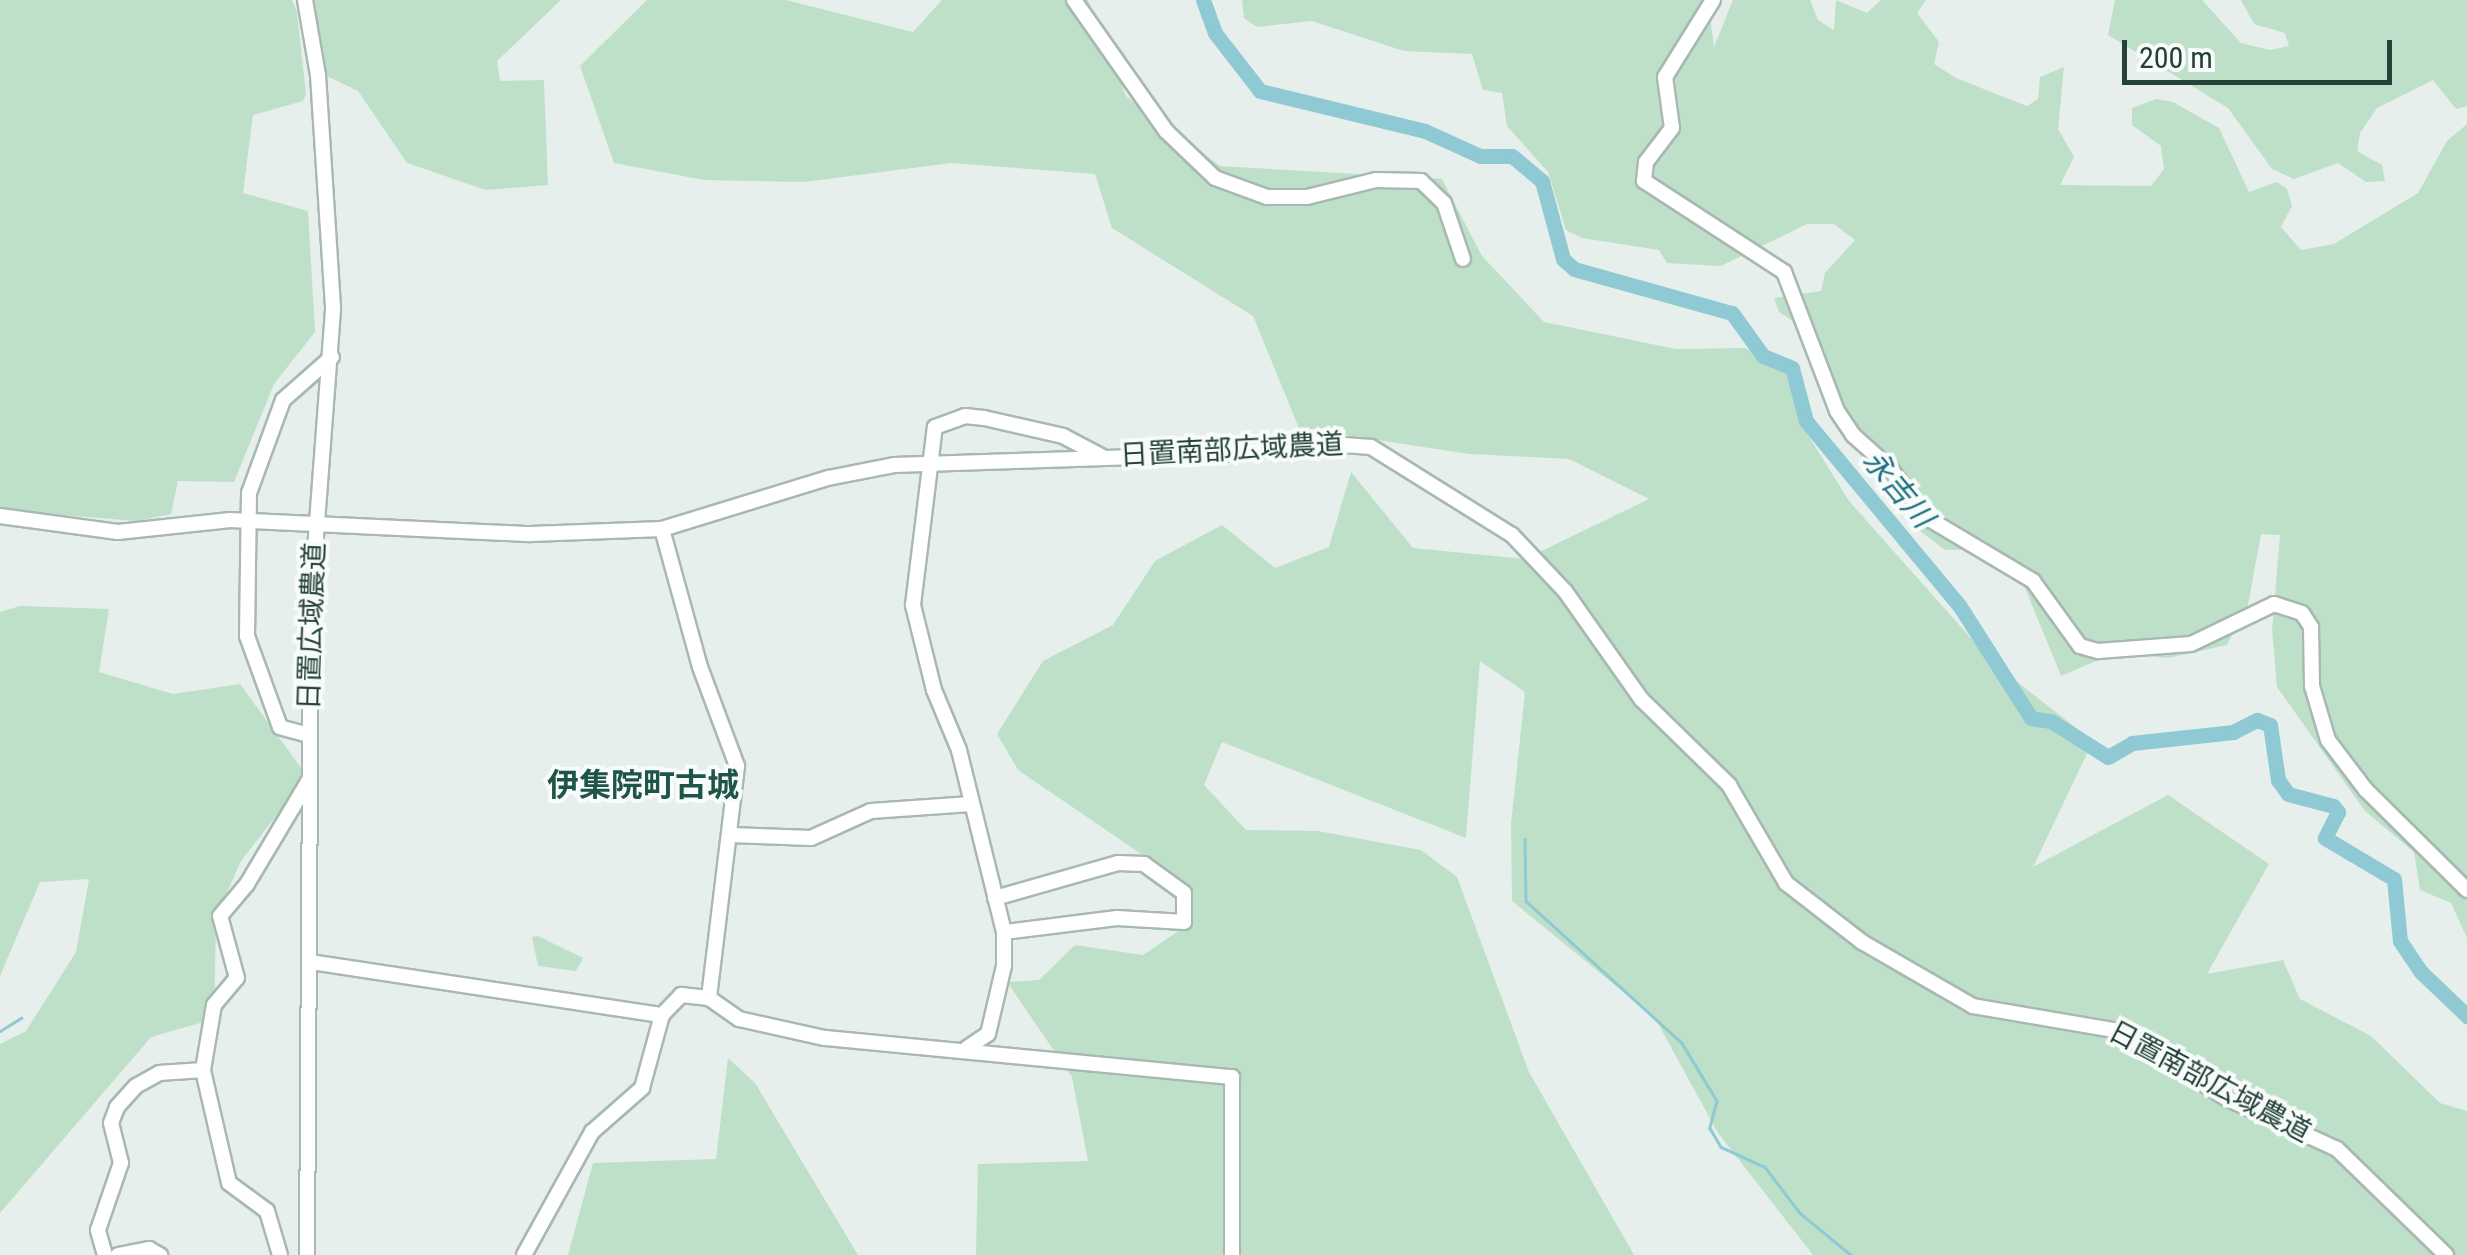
<!DOCTYPE html>
<meta charset="utf-8">
<style>
body{margin:0}
#map{position:relative;width:2467px;height:1255px;overflow:hidden;background:#e6efeb;font-family:"Roboto Condensed","Noto Sans JP",sans-serif}
div>[style]{position:absolute}
[style*='--x']{left:calc(var(--x)*1px);top:calc(var(--y)*1px);width:calc(var(--w)*1px);rotate:calc(var(--a)*1deg)}
.green>*{inset:0;background:#bfe0c8}
.stream>*{height:2.5px;margin:-1.25px;padding:0 1.25px;transform-origin:1.25px;border-radius:1.25px;background:#8ec9d4}
.river>*{height:15px;margin:-7.5px;padding:0 7.5px;transform-origin:7.5px;border-radius:7.5px;background:#8ec9d4}
.roads{filter:drop-shadow(2px 0 #a8b8b2) drop-shadow(-2px 0 #a8b8b2) drop-shadow(0 2px #a8b8b2) drop-shadow(0 -2px #a8b8b2)}
.minor>*{height:14px;margin:-7px;padding:0 7px;transform-origin:7px;border-radius:7px;background:#fff}
span{translate:-50% -50%;white-space:nowrap;text-align:center;line-height:1.15;-webkit-text-stroke:8px #f7fbf9;paint-order:stroke}
.street-label{font-size:28px;color:#24423a}
.water-label{font-size:30px;color:#1c6f80;font-style:italic}
.quarter-label{font-size:32px;color:#1f5548;font-weight:700}
.scale{position:absolute;left:2122px;top:40px;width:270px;height:45px;box-sizing:border-box;border:5px solid #24423a;border-top:0;padding-left:12px;font-size:30px;line-height:35px;white-space:nowrap;color:#24423a;-webkit-text-stroke:8px #f7fbf9;paint-order:stroke}
</style>
<div id="map">
<div class="green">
<div style="clip-path:polygon(0 0,292px 0,297px 12px,306px 94px,303px 101px,253px 115px,243px 193px,308px 211px,315px 332px,274px 384px,234px 482px,178px 481px,171px 514px,136px 521px,0 510px)"></div>
<div style="clip-path:polygon(314px 0,561px 0,497px 61px,500px 81px,544px 80px,548px 185px,486px 190px,407px 163px,358px 91px,327px 76px)"></div>
<div style="clip-path:polygon(647px 0,786px 0,913px 32px,942px 0,1088px 0,1126px 96px,1220px 166px,1442px 179px,1482px 256px,1544px 322px,1676px 349px,1745px 348px,1785px 371px,1800px 422px,1849px 501px,1993px 663px,2093px 741px,2033px 867px,2168px 795px,2269px 864px,2207px 974px,2283px 960px,2300px 999px,2371px 1036px,2440px 1103px,2467px 1111px,2467px 1255px,1813px 1255px,1718px 1133px,1655px 1018px,1512px 901px,1511px 824px,1525px 692px,1480px 661px,1466px 838px,1222px 742px,1204px 785px,1246px 830px,1318px 831px,1421px 850px,1457px 877px,1529px 1072px,1634px 1255px,976px 1255px,978px 1164px,1088px 1161px,1072px 1077px,1007px 982px,1039px 980px,1075px 945px,1143px 955px,1177px 932px,1178px 879px,1018px 770px,997px 734px,1043px 661px,1113px 625px,1155px 561px,1222px 525px,1275px 568px,1329px 547px,1351px 472px,1413px 548px,1525px 559px,1649px 499px,1569px 459px,1469px 454px,1299px 428px,1253px 316px,1112px 228px,1095px 174px,951px 163px,804px 182px,704px 180px,614px 163px,580px 66px)"></div>
<div style="clip-path:polygon(1242px 0,1708px 0,1714px 47px,1733px 0,1810px 0,1818px 20px,1834px 30px,1836px 0,1867px 13px,1881px 0,1926px 0,1917px 13px,1939px 42px,1934px 64px,1956px 78px,2027px 106px,2038px 99px,2040px 77px,2064px 67px,2058px 129px,2074px 157px,2060px 185px,2151px 186px,2164px 169px,2161px 146px,2132px 125px,2132px 108px,2156px 99px,2173px 102px,2219px 128px,2249px 192px,2277px 182px,2287px 189px,2292px 206px,2281px 227px,2301px 250px,2334px 244px,2418px 193px,2447px 141px,2467px 124px,2467px 938px,2451px 903px,2420px 890px,2414px 852px,2365px 811px,2277px 687px,2272px 630px,2280px 535px,2261px 534px,2248px 605px,2227px 645px,2168px 658px,2115px 653px,2061px 676px,2021px 578px,1985px 549px,1945px 550px,1919px 530px,1897px 490px,1841px 423px,1805px 329px,1779px 312px,1774px 298px,1821px 291px,1825px 273px,1855px 240px,1834px 224px,1807px 224px,1721px 266px,1667px 263px,1659px 250px,1582px 238px,1566px 230px,1548px 172px,1507px 126px,1502px 93px,1483px 90px,1472px 54px,1404px 51px,1312px 21px,1257px 27px,1244px 18px)"></div>
<div style="clip-path:polygon(2115px 0,2202px 0,2241px 43px,2270px 50px,2289px 46px,2285px 33px,2254px 24px,2241px 0,2467px 0,2467px 106px,2456px 109px,2433px 80px,2377px 108px,2360px 133px,2357px 151px,2382px 165px,2385px 181px,2366px 182px,2338px 163px,2294px 179px,2272px 169px,2228px 108px,2108px 35px)"></div>
<div style="clip-path:polygon(20px 606px,109px 609px,99px 672px,173px 694px,240px 684px,307px 776px,241px 861px,216px 917px,214px 1019px,151px 1037px,0 1213px,0 1044px,26px 1031px,76px 952px,89px 879px,40px 882px,0 976px,0 612px)"></div>
<div style="clip-path:polygon(538px 936px,583px 958px,576px 971px,538px 966px,532px 937px)"></div>
<div style="clip-path:polygon(728px 1058px,755px 1083px,858px 1255px,568px 1255px,593px 1163px,716px 1159px)"></div>
</div>
<div class="stream">
<div style="--x:1525;--y:839;--w:62;--a:89.1"></div>
<div style="--x:1526;--y:901;--w:211;--a:42.3"></div>
<div style="--x:1682;--y:1043;--w:68;--a:58.9"></div>
<div style="--x:1717;--y:1101;--w:28;--a:105"></div>
<div style="--x:1710;--y:1128;--w:22;--a:60"></div>
<div style="--x:1721;--y:1147;--w:48;--a:24.4"></div>
<div style="--x:1765;--y:1167;--w:58;--a:52.7"></div>
<div style="--x:1800;--y:1213;--w:66;--a:39.5"></div>
<div style="--x:0;--y:1031;--w:25;--a:-32"></div>
</div>
<div class="river">
<div style="--x:1203;--y:0;--w:35;--a:70"></div>
<div style="--x:1215;--y:33;--w:73;--a:52.2"></div>
<div style="--x:1260;--y:91;--w:170;--a:13.6"></div>
<div style="--x:1425;--y:131;--w:60;--a:24.4"></div>
<div style="--x:1480;--y:156;--w:32;--a:0"></div>
<div style="--x:1512;--y:156;--w:39;--a:40"></div>
<div style="--x:1542;--y:181;--w:81;--a:74.9"></div>
<div style="--x:1563;--y:259;--w:15;--a:42"></div>
<div style="--x:1574;--y:269;--w:164;--a:15.6"></div>
<div style="--x:1732;--y:313;--w:53;--a:54.2"></div>
<div style="--x:1763;--y:356;--w:31;--a:22"></div>
<div style="--x:1792;--y:368;--w:55;--a:75.2"></div>
<div style="--x:1806;--y:421;--w:239;--a:50.3"></div>
<div style="--x:1959;--y:605;--w:134;--a:57.5"></div>
<div style="--x:2031;--y:718;--w:20;--a:9"></div>
<div style="--x:2051;--y:721;--w:67;--a:32.3"></div>
<div style="--x:2108;--y:757;--w:28;--a:-30"></div>
<div style="--x:2132;--y:743;--w:102;--a:-6.2"></div>
<div style="--x:2233;--y:732;--w:27;--a:-27"></div>
<div style="--x:2257;--y:720;--w:14;--a:21"></div>
<div style="--x:2270;--y:725;--w:56;--a:81.7"></div>
<div style="--x:2278;--y:780;--w:17;--a:54"></div>
<div style="--x:2288;--y:794;--w:47;--a:14.9"></div>
<div style="--x:2333;--y:806;--w:8;--a:50"></div>
<div style="--x:2338;--y:812;--w:29;--a:117"></div>
<div style="--x:2325;--y:838;--w:80;--a:30.7"></div>
<div style="--x:2394;--y:879;--w:62;--a:84.5"></div>
<div style="--x:2400;--y:941;--w:37;--a:56"></div>
<div style="--x:2421;--y:972;--w:64;--a:43.7"></div>
</div>
<div class="roads">
<div class="minor">
<div style="--x:305;--y:0;--w:76;--a:80.2"></div>
<div style="--x:318;--y:75;--w:235;--a:86.3"></div>
<div style="--x:333;--y:310;--w:293;--a:94.3"></div>
<div style="--x:311;--y:602;--w:653;--a:90.35"></div>
<div style="--x:1074;--y:0;--w:160;--a:54.9"></div>
<div style="--x:1166;--y:131;--w:68;--a:43.8"></div>
<div style="--x:1215;--y:178;--w:55;--a:20.1"></div>
<div style="--x:1267;--y:197;--w:40;--a:0"></div>
<div style="--x:1307;--y:197;--w:71;--a:-13.8"></div>
<div style="--x:1376;--y:180;--w:45;--a:1.3"></div>
<div style="--x:1421;--y:181;--w:32;--a:44"></div>
<div style="--x:1444;--y:203;--w:59;--a:71.3"></div>
<div style="--x:1713;--y:0;--w:91;--a:121.9"></div>
<div style="--x:1665;--y:77;--w:51;--a:82.2"></div>
<div style="--x:1672;--y:128;--w:43;--a:127.4"></div>
<div style="--x:1646;--y:162;--w:19;--a:96"></div>
<div style="--x:1644;--y:181;--w:167;--a:33"></div>
<div style="--x:1784;--y:272;--w:149;--a:69.1"></div>
<div style="--x:1837;--y:411;--w:29;--a:56"></div>
<div style="--x:1853;--y:435;--w:51;--a:41.8"></div>
<div style="--x:1891;--y:469;--w:57;--a:54.9"></div>
<div style="--x:1924;--y:516;--w:127;--a:30.8"></div>
<div style="--x:2033;--y:581;--w:80;--a:54.1"></div>
<div style="--x:2080;--y:646;--w:19;--a:16"></div>
<div style="--x:2098;--y:651;--w:93;--a:-4.3"></div>
<div style="--x:2191;--y:644;--w:92;--a:-25.7"></div>
<div style="--x:2274;--y:604;--w:29;--a:18"></div>
<div style="--x:2302;--y:613;--w:17;--a:57"></div>
<div style="--x:2311;--y:627;--w:59;--a:89"></div>
<div style="--x:2312;--y:686;--w:56;--a:73.5"></div>
<div style="--x:2328;--y:740;--w:63;--a:52.8"></div>
<div style="--x:2366;--y:790;--w:142;--a:44.7"></div>
<div style="--x:0;--y:516;--w:119;--a:7.7"></div>
<div style="--x:118;--y:532;--w:113;--a:-6.1"></div>
<div style="--x:230;--y:520;--w:301;--a:2.7"></div>
<div style="--x:531;--y:534;--w:131;--a:-2.2"></div>
<div style="--x:662;--y:529;--w:174;--a:-17.1"></div>
<div style="--x:828;--y:478;--w:67;--a:-11.1"></div>
<div style="--x:894;--y:465;--w:340;--a:-1.9"></div>
<div style="--x:1234;--y:454;--w:84;--a:-7.5"></div>
<div style="--x:1317;--y:443;--w:54;--a:4.2"></div>
<div style="--x:1371;--y:447;--w:166;--a:32"></div>
<div style="--x:1512;--y:535;--w:77;--a:46.6"></div>
<div style="--x:1565;--y:591;--w:133;--a:54.8"></div>
<div style="--x:1642;--y:700;--w:122;--a:44.3"></div>
<div style="--x:1729;--y:785;--w:113;--a:59.8"></div>
<div style="--x:1786;--y:883;--w:96;--a:37.8"></div>
<div style="--x:1862;--y:942;--w:128;--a:30"></div>
<div style="--x:1973;--y:1006;--w:148;--a:9.7"></div>
<div style="--x:2119;--y:1031;--w:126;--a:32.1"></div>
<div style="--x:2226;--y:1098;--w:122;--a:24.7"></div>
<div style="--x:2337;--y:1149;--w:152;--a:44.2"></div>
<div style="--x:662;--y:529;--w:143;--a:74.6"></div>
<div style="--x:700;--y:667;--w:106;--a:69.5"></div>
<div style="--x:737;--y:766;--w:234;--a:96.9"></div>
<div style="--x:309;--y:735;--w:30;--a:-165"></div>
<div style="--x:280;--y:727;--w:97;--a:-109.9"></div>
<div style="--x:247;--y:636;--w:143;--a:-89.2"></div>
<div style="--x:249;--y:493;--w:99;--a:-69.9"></div>
<div style="--x:283;--y:400;--w:65;--a:-41.3"></div>
<div style="--x:731;--y:835;--w:80;--a:2.1"></div>
<div style="--x:811;--y:838;--w:66;--a:-24.2"></div>
<div style="--x:871;--y:811;--w:100;--a:-4"></div>
<div style="--x:995;--y:898;--w:128;--a:-15.9"></div>
<div style="--x:1118;--y:863;--w:26;--a:2"></div>
<div style="--x:1144;--y:864;--w:49;--a:35.9"></div>
<div style="--x:1184;--y:893;--w:29;--a:90"></div>
<div style="--x:1184;--y:922;--w:67;--a:-176.6"></div>
<div style="--x:1117;--y:918;--w:114;--a:172.9"></div>
<div style="--x:310;--y:962;--w:356;--a:8.6"></div>
<div style="--x:967;--y:1048;--w:25;--a:-34"></div>
<div style="--x:988;--y:1034;--w:70;--a:-76.8"></div>
<div style="--x:1004;--y:966;--w:34;--a:-90"></div>
<div style="--x:1004;--y:932;--w:187;--a:-103.9"></div>
<div style="--x:959;--y:750;--w:65;--a:-112.6"></div>
<div style="--x:934;--y:690;--w:88;--a:-103.9"></div>
<div style="--x:913;--y:605;--w:179;--a:-83"></div>
<div style="--x:935;--y:427;--w:32;--a:-20"></div>
<div style="--x:965;--y:416;--w:19;--a:6"></div>
<div style="--x:984;--y:418;--w:81;--a:12.8"></div>
<div style="--x:1063;--y:436;--w:43;--a:27.8"></div>
<div style="--x:105;--y:1255;--w:26;--a:-106"></div>
<div style="--x:98;--y:1230;--w:71;--a:-71.1"></div>
<div style="--x:121;--y:1163;--w:41;--a:-104"></div>
<div style="--x:111;--y:1123;--w:17;--a:-69"></div>
<div style="--x:117;--y:1107;--w:28;--a:-48"></div>
<div style="--x:136;--y:1086;--w:26;--a:-29"></div>
<div style="--x:159;--y:1073;--w:44;--a:-3.9"></div>
<div style="--x:118;--y:1255;--w:32;--a:-11"></div>
<div style="--x:149;--y:1249;--w:13;--a:29"></div>
<div style="--x:280;--y:1255;--w:46;--a:-106.5"></div>
<div style="--x:267;--y:1211;--w:47;--a:-143.6"></div>
<div style="--x:229;--y:1183;--w:116;--a:-103"></div>
<div style="--x:203;--y:1070;--w:66;--a:-80.4"></div>
<div style="--x:214;--y:1005;--w:35;--a:-50"></div>
<div style="--x:237;--y:978;--w:64;--a:-105.3"></div>
<div style="--x:220;--y:916;--w:42;--a:-49.8"></div>
<div style="--x:247;--y:884;--w:121;--a:-59.2"></div>
<div style="--x:524;--y:1255;--w:141;--a:-61.1"></div>
<div style="--x:592;--y:1132;--w:67;--a:-41.3"></div>
<div style="--x:642;--y:1088;--w:76;--a:-74.7"></div>
<div style="--x:662;--y:1015;--w:28;--a:-46"></div>
<div style="--x:681;--y:995;--w:28;--a:6"></div>
<div style="--x:709;--y:998;--w:37;--a:35"></div>
<div style="--x:739;--y:1019;--w:88;--a:12.5"></div>
<div style="--x:825;--y:1038;--w:409;--a:5.5"></div>
<div style="--x:1232;--y:1077;--w:178;--a:90"></div>
</div>
</div>
<div class="street-label">
<span style="left:1232px;top:450px;rotate:-3deg">日置南部広域農道</span>
<span style="left:312px;top:626px;rotate:-88deg">日置広域農道</span>
<span style="left:2210px;top:1082px;rotate:28deg">日置南部広域農道</span>
</div>
<div class="water-label">
<span style="left:1898px;top:489px;rotate:50deg">永吉川</span>
</div>
<div class="quarter-label">
<span style="left:643px;top:785px">伊集院町古城</span>
</div>
<div class="scale">200 m</div>
</div>
